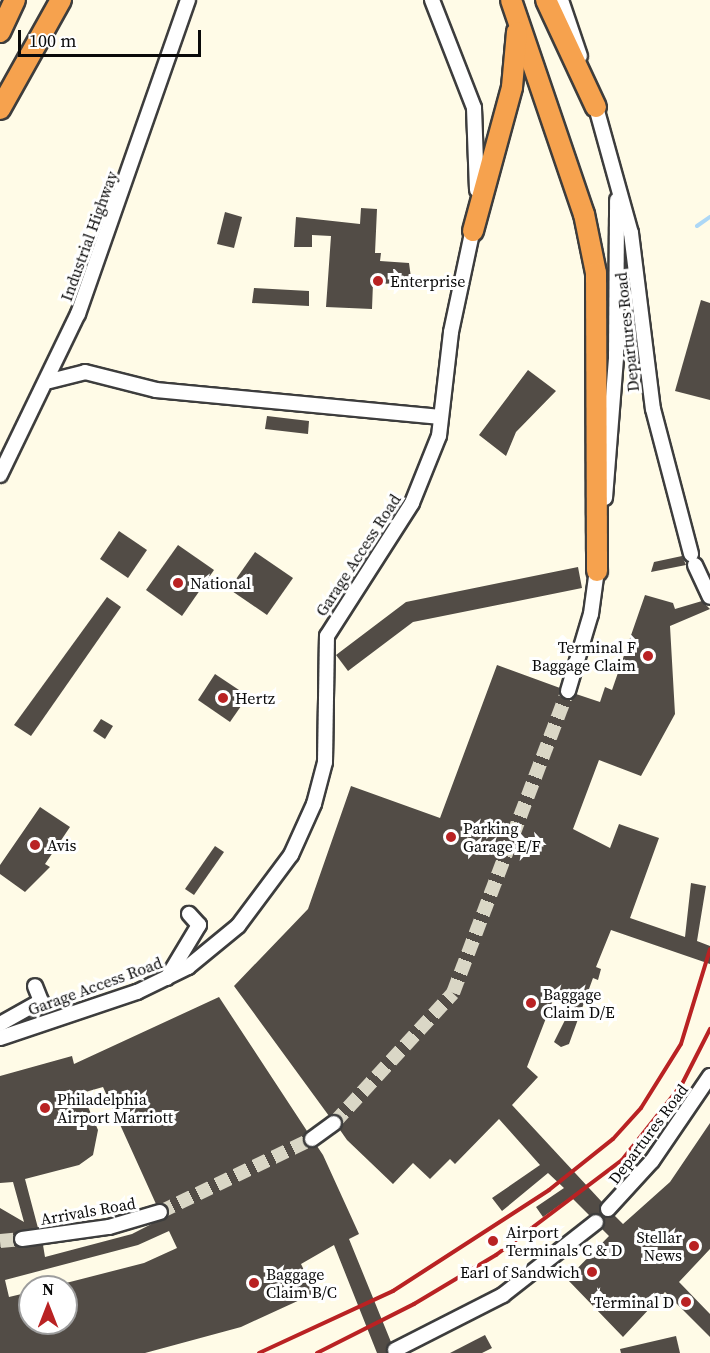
<!DOCTYPE html>
<style>
body{margin:0}
#map{position:relative;width:710px;height:1353px;overflow:hidden;background:#fffbe7;font-family:"Source Serif 4",serif}
div>[style]{position:absolute}
[style*='--x']{left:calc(var(--x)*1px);top:calc(var(--y)*1px);width:calc(var(--w)*1px);rotate:calc(var(--a)*1deg)}
.stream>*{height:4px;margin:-2px;padding:0 2px;transform-origin:2px;border-radius:2px;background:#acd7f6}
.building>*{inset:0;background:#524c46}
.minor-tunnel>*{height:14px;margin-top:-7px;transform-origin:0;background:repeating-linear-gradient(90deg,#dad7c6 0 14px,transparent 0 21px)}
.roads{filter:drop-shadow(2px 0 #3d3d3d) drop-shadow(-2px 0 #3d3d3d) drop-shadow(0 2px #3d3d3d) drop-shadow(0 -2px #3d3d3d)}
.minor>*{height:14px;margin:-7px;padding:0 7px;transform-origin:7px;border-radius:7px;background:#fff}
.highway>*{height:20px;margin:-10px;padding:0 10px;transform-origin:10px;border-radius:10px;background:#f6a24e}
.rail>*{height:4px;margin:-2px;padding:0 2px;transform-origin:2px;border-radius:2px;background:#b92223}
.dots>*{width:16px;height:16px;translate:-50% -50%;box-sizing:border-box;border:3px solid #fff;border-radius:50%}
span{translate:-50% -50%;white-space:nowrap;text-align:center;line-height:1.15;-webkit-text-stroke:6px #fff;paint-order:stroke}
.street-label{font-size:16px;color:#0a0a0a}
.poi-label{font-size:16px;color:#0a0a0a}
.left{translate:0 -50%;text-align:left}
.right{translate:-100% -50%;text-align:right}
.north{position:absolute;left:18px;top:1275px;width:60px;height:60px;box-sizing:border-box;background:#fff;border:2px solid #9d9d9d;border-radius:50%;rotate:0deg;font-size:16px;font-weight:700;line-height:24px;text-align:center;color:#0a0a0a}
.north::after{content:'';display:block;margin:auto;width:21px;height:27px;background:#b92223;clip-path:polygon(50% 0,100% 100%,50% 72%,0 100%)}
.scale{position:absolute;left:18px;top:30px;width:183px;height:27px;box-sizing:border-box;border:3px solid #0a0a0a;border-top:0;padding-left:8px;font-size:18px;line-height:21px;white-space:nowrap;color:#0a0a0a;-webkit-text-stroke:4px #fff;paint-order:stroke}
</style>
<div id="map">
<div class="stream">
<div style="--x:697;--y:226;--w:16;--a:-35"></div>
</div>
<div class="building">
<div style="clip-path:polygon(361px 208px,377px 209px,375px 253px,381px 253px,380px 261px,409px 263px,412px 285px,373px 283px,372px 309px,326px 307px,331px 236px,312px 235px,312px 247px,294px 247px,296px 217px,360px 224px)"></div>
<div style="clip-path:polygon(225px 212px,242px 217px,234px 248px,217px 244px)"></div>
<div style="clip-path:polygon(254px 288px,309px 291px,309px 306px,252px 303px)"></div>
<div style="clip-path:polygon(701px 300px,710px 303px,710px 400px,675px 391px)"></div>
<div style="clip-path:polygon(528px 370px,556px 391px,516px 432px,506px 456px,479px 435px)"></div>
<div style="clip-path:polygon(267px 416px,309px 421px,308px 434px,265px 429px)"></div>
<div style="clip-path:polygon(119px 531px,147px 550px,128px 578px,100px 559px)"></div>
<div style="clip-path:polygon(178px 545px,214px 570px,182px 616px,146px 590px)"></div>
<div style="clip-path:polygon(255px 552px,293px 578px,267px 615px,229px 589px)"></div>
<div style="clip-path:polygon(682px 556px,686px 565px,651px 572px,654px 562px)"></div>
<div style="clip-path:polygon(578px 567px,582px 588px,413px 622px,348px 671px,336px 655px,406px 602px)"></div>
<div style="clip-path:polygon(645px 595px,673px 603px,675px 609px,702px 601px,710px 609px,670px 626px,675px 714px,641px 776px,599px 760px,573px 829px,610px 848px,619px 824px,659px 838px,630px 918px,685px 937px,691px 883px,706px 886px,697px 941px,710px 946px,710px 964px,611px 930px,596px 967px,601px 969px,598px 980px,593px 978px,569px 1044px,561px 1047px,554px 1042px,574px 1002px,555px 995px,527px 1067px,538px 1077px,512px 1105px,602px 1202px,602px 1215px,590px 1216px,571px 1197px,543px 1217px,536px 1207px,564px 1188px,548px 1173px,502px 1211px,492px 1198px,540px 1165px,499px 1119px,455px 1164px,450px 1159px,430px 1179px,413px 1163px,393px 1184px,347px 1140px,340px 1130px,341px 1117px,329px 1116px,234px 986px,308px 909px,351px 786px,440px 818px,497px 665px,560px 688px,565px 699px,576px 694px,600px 702px,605px 687px,612px 690px)"></div>
<div style="clip-path:polygon(107px 597px,121px 607px,31px 736px,14px 725px)"></div>
<div style="clip-path:polygon(215px 674px,248px 696px,230px 722px,198px 700px)"></div>
<div style="clip-path:polygon(101px 719px,113px 726px,105px 739px,93px 731px)"></div>
<div style="clip-path:polygon(40px 807px,70px 827px,45px 864px,50px 867px,25px 892px,0 874px,0 865px)"></div>
<div style="clip-path:polygon(215px 846px,224px 852px,194px 895px,185px 889px)"></div>
<div style="clip-path:polygon(evenodd,219px 997px,307px 1131px,304px 1144px,317px 1146px,323px 1155px,359px 1234px,349px 1239px,391px 1342px,387px 1353px,377px 1353px,334px 1245px,301px 1264px,315px 1293px,241px 1327px,145px 1353px,0 1353px,0 1208px,24px 1222px,13px 1182px,0 1183px,0 1076px,72px 1056px,74px 1064px,219px 997px,103px 1087px,156px 1204px,166px 1205px,169px 1215px,132px 1234px,45px 1257px,43px 1245px,18px 1247px,16px 1232px,38px 1228px,25px 1179px,79px 1165px,93px 1155px,98px 1130px,82px 1093px,103px 1087px,219px 997px,169px 1231px,177px 1248px,144px 1263px,66px 1283px,66px 1323px,30px 1323px,30px 1292px,9px 1297px,5px 1280px,138px 1245px,169px 1231px)"></div>
<div style="clip-path:polygon(710px 1123px,710px 1249px,679px 1282px,710px 1314px,710px 1337px,665px 1292px,623px 1337px,567px 1279px,609px 1236px,602px 1229px,603px 1216px,614px 1215px,623px 1224px,670px 1182px)"></div>
<div style="clip-path:polygon(485px 1335px,492px 1348px,482px 1353px,450px 1353px)"></div>
<div style="clip-path:polygon(676px 1336px,680px 1353px,621px 1353px,620px 1349px)"></div>
</div>
<div class="minor-tunnel">
<div style="--x:334;--y:1123;--w:176;--a:-47.5"></div>
<div style="--x:453;--y:993;--w:323;--a:-69.2"></div>
<div style="--x:160;--y:1212;--w:169;--a:-25.7"></div>
<div style="--x:0;--y:1241;--w:22;--a:-5"></div>
</div>
<div class="roads">
<div class="minor">
<div style="--x:432;--y:0;--w:116;--a:68.7"></div>
<div style="--x:474;--y:108;--w:82;--a:87.9"></div>
<div style="--x:561;--y:0;--w:59;--a:71.3"></div>
<div style="--x:594;--y:100;--w:138;--a:74.5"></div>
<div style="--x:631;--y:233;--w:177;--a:82.9"></div>
<div style="--x:653;--y:409;--w:150;--a:75.3"></div>
<div style="--x:50;--y:381;--w:36;--a:-14"></div>
<div style="--x:85;--y:372;--w:73;--a:14.2"></div>
<div style="--x:156;--y:390;--w:286;--a:5.4"></div>
<div style="--x:0;--y:475;--w:179;--a:-64.2"></div>
<div style="--x:78;--y:314;--w:333;--a:-70.7"></div>
<div style="--x:605;--y:498;--w:141;--a:-85.5"></div>
<div style="--x:616;--y:357;--w:157;--a:-89.6"></div>
<div style="--x:695;--y:565;--w:35;--a:65"></div>
<div style="--x:568;--y:691;--w:80;--a:-73.4"></div>
<div style="--x:591;--y:614;--w:52;--a:-82.3"></div>
<div style="--x:167;--y:978;--w:62;--a:-58.9"></div>
<div style="--x:199;--y:925;--w:15;--a:-132"></div>
<div style="--x:0;--y:1024;--w:47;--a:-29.3"></div>
<div style="--x:41;--y:1001;--w:16;--a:-112"></div>
<div style="--x:0;--y:1038;--w:145;--a:-18.6"></div>
<div style="--x:137;--y:992;--w:57;--a:-26.1"></div>
<div style="--x:188;--y:967;--w:65;--a:-39.4"></div>
<div style="--x:238;--y:926;--w:89;--a:-53.3"></div>
<div style="--x:291;--y:855;--w:56;--a:-65.7"></div>
<div style="--x:314;--y:804;--w:43;--a:-75.3"></div>
<div style="--x:325;--y:762;--w:126;--a:-89.1"></div>
<div style="--x:327;--y:636;--w:158;--a:-57.4"></div>
<div style="--x:412;--y:503;--w:72;--a:-68.1"></div>
<div style="--x:439;--y:436;--w:105;--a:-83.4"></div>
<div style="--x:451;--y:332;--w:110;--a:-78"></div>
<div style="--x:312;--y:1139;--w:27;--a:-36"></div>
<div style="--x:608;--y:1209;--w:65;--a:-47.5"></div>
<div style="--x:652;--y:1161;--w:103;--a:-55.7"></div>
<div style="--x:22;--y:1239;--w:88;--a:-7.9"></div>
<div style="--x:109;--y:1227;--w:53;--a:-16.4"></div>
<div style="--x:395;--y:1350;--w:121;--a:-27"></div>
<div style="--x:503;--y:1295;--w:118;--a:-38.1"></div>
</div>
<div class="highway">
<div style="--x:511;--y:0;--w:226;--a:71.2"></div>
<div style="--x:584;--y:214;--w:60;--a:78.5"></div>
<div style="--x:596;--y:273;--w:298;--a:89.8"></div>
<div style="--x:546;--y:0;--w:118;--a:65"></div>
<div style="--x:0;--y:32;--w:35;--a:-65"></div>
<div style="--x:0;--y:109;--w:125;--a:-60.8"></div>
<div style="--x:473;--y:231;--w:149;--a:-74.8"></div>
<div style="--x:512;--y:87;--w:55;--a:-84.8"></div>
</div>
</div>
<div class="rail">
<div style="--x:259;--y:1353;--w:148;--a:-24.8"></div>
<div style="--x:393;--y:1291;--w:186;--a:-32.9"></div>
<div style="--x:549;--y:1190;--w:82;--a:-38.6"></div>
<div style="--x:613;--y:1139;--w:42;--a:-47.9"></div>
<div style="--x:641;--y:1108;--w:75;--a:-58"></div>
<div style="--x:681;--y:1044;--w:99;--a:-73"></div>
<div style="--x:317;--y:1353;--w:109;--a:-26.8"></div>
<div style="--x:414;--y:1304;--w:96;--a:-30.9"></div>
<div style="--x:496;--y:1255;--w:158;--a:-37"></div>
<div style="--x:622;--y:1160;--w:97;--a:-51.7"></div>
<div style="--x:682;--y:1084;--w:62;--a:-63"></div>
</div>
<div class="dots">
<div style="left:378px;top:281px;background:#b92223"></div>
<div style="left:178px;top:583px;background:#b92223"></div>
<div style="left:648px;top:656px;background:#b92223"></div>
<div style="left:223px;top:698px;background:#b92223"></div>
<div style="left:451px;top:837px;background:#b92223"></div>
<div style="left:35px;top:845px;background:#b92223"></div>
<div style="left:531px;top:1003px;background:#b92223"></div>
<div style="left:45px;top:1108px;background:#b92223"></div>
<div style="left:493px;top:1241px;background:#b92223"></div>
<div style="left:694px;top:1246px;background:#b92223"></div>
<div style="left:592px;top:1272px;background:#b92223"></div>
<div style="left:254px;top:1283px;background:#b92223"></div>
<div style="left:686px;top:1302px;background:#b92223"></div>
</div>
<div class="street-label">
<span style="left:89px;top:236px;rotate:-70deg">Industrial Highway</span>
<span style="left:627px;top:332px;rotate:-96deg">Departures Road</span>
<span style="left:358px;top:555px;rotate:-57deg">Garage Access Road</span>
<span style="left:95px;top:986px;rotate:-20deg">Garage Access Road</span>
<span style="left:648px;top:1134px;rotate:-53deg">Departures Road</span>
<span style="left:88px;top:1211px;rotate:-10deg">Arrivals Road</span>
</div>
<div class="poi-label">
<span class="left" style="left:390px;top:281px">Enterprise</span>
<span class="left" style="left:190px;top:583px">National</span>
<span class="right" style="left:636px;top:656px">Terminal F<br>Baggage Claim</span>
<span class="left" style="left:235px;top:698px">Hertz</span>
<span class="left" style="left:463px;top:837px">Parking<br>Garage E/F</span>
<span class="left" style="left:47px;top:845px">Avis</span>
<span class="left" style="left:543px;top:1003px">Baggage<br>Claim D/E</span>
<span class="left" style="left:57px;top:1108px">Philadelphia<br>Airport Marriott</span>
<span class="left" style="left:506px;top:1241px">Airport<br>Terminals C &amp; D</span>
<span class="right" style="left:682px;top:1246px">Stellar<br>News</span>
<span class="right" style="left:580px;top:1272px">Earl of Sandwich</span>
<span class="left" style="left:266px;top:1283px">Baggage<br>Claim B/C</span>
<span class="right" style="left:674px;top:1302px">Terminal D</span>
</div>
<div class="north">N</div>
<div class="scale">100 m</div>
</div>
